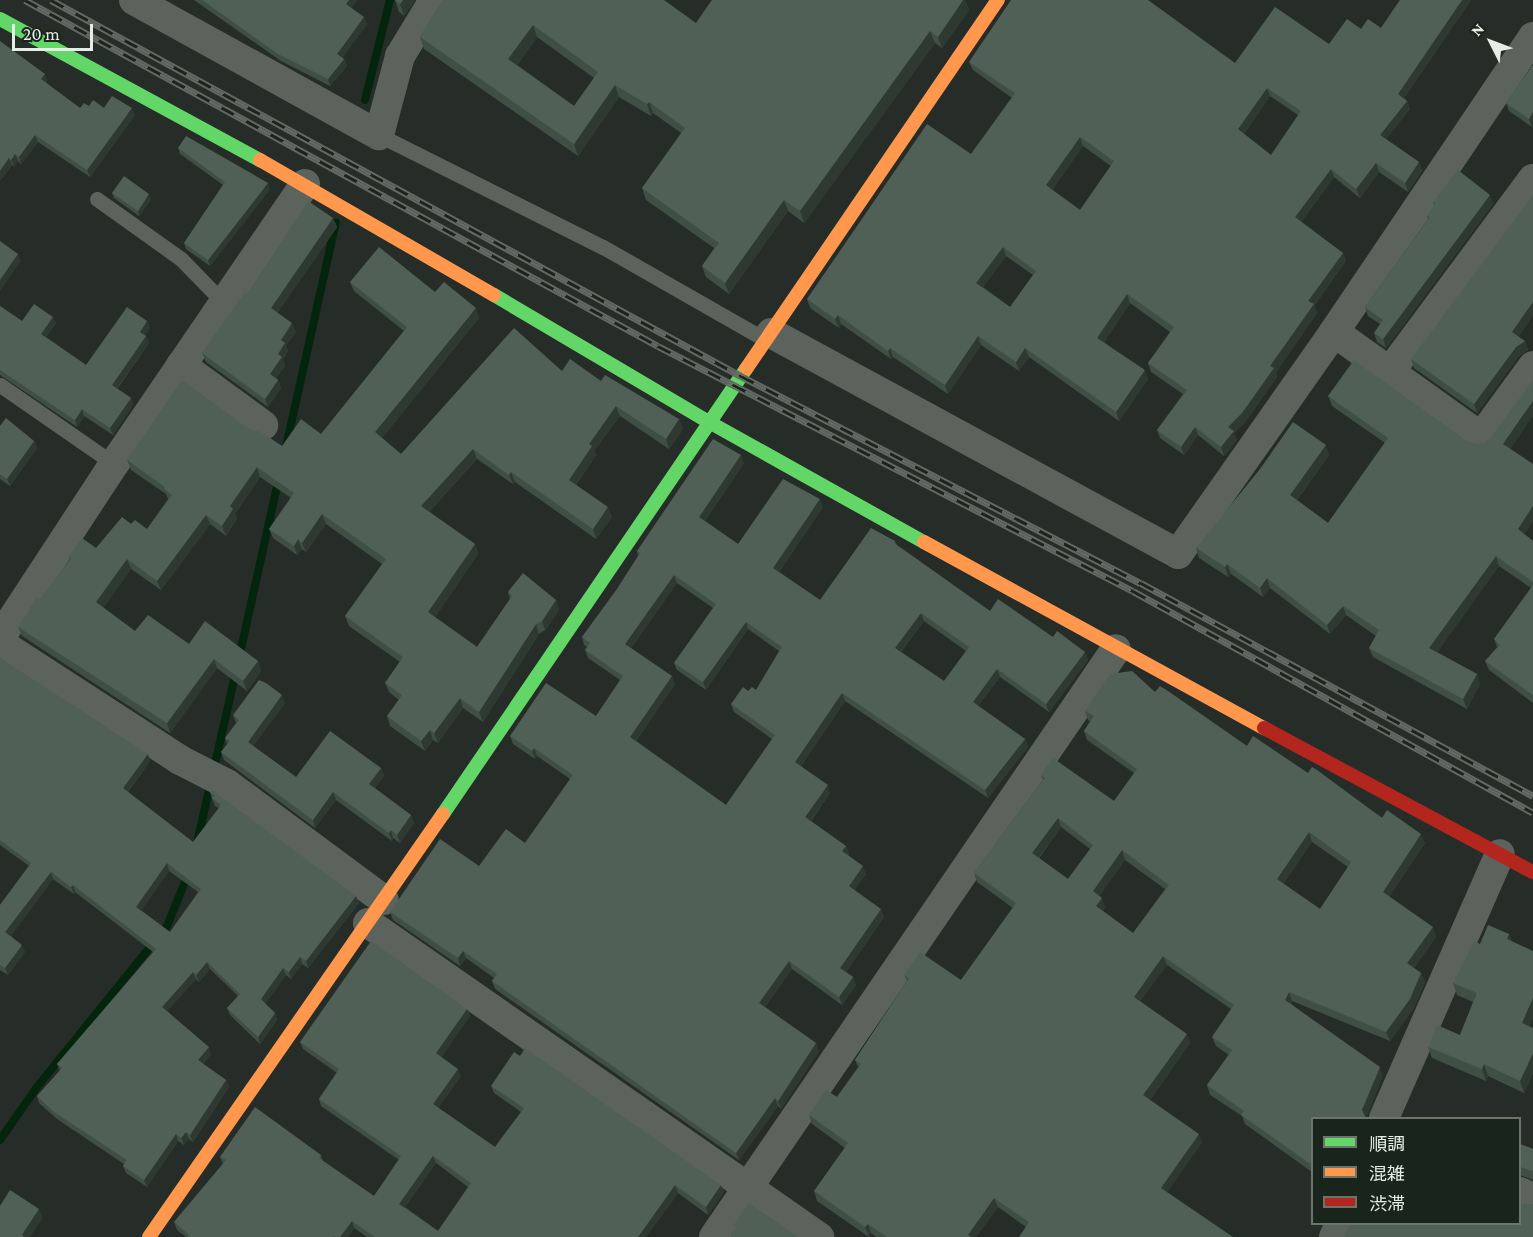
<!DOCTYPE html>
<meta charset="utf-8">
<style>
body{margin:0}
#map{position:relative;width:1533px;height:1237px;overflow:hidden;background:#262c27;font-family:"Crimson Pro","Noto Sans JP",serif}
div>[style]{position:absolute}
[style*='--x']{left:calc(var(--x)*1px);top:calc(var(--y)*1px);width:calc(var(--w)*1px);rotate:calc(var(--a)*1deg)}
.stream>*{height:8px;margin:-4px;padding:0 4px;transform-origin:4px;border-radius:4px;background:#03240d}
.lane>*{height:15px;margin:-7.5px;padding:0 7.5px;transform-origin:7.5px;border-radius:7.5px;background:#5c635d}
.street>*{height:30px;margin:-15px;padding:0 15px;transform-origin:15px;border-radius:15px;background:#5c635d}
.fast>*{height:14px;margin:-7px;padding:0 7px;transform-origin:7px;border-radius:7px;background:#63d668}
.slow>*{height:14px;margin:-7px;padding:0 7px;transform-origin:7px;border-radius:7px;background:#ff974d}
.jam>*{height:14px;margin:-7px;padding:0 7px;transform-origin:7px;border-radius:7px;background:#b3261e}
.rail>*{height:7px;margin-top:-3.5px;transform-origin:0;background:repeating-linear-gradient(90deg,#19251b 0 14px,#626863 0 28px);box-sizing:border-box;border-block:2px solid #626863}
.wall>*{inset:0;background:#3f4f44}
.shaded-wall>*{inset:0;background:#2e3a31}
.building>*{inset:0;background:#516056}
span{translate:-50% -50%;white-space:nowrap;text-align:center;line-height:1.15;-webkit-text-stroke:4.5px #19251b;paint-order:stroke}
.legend{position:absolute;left:1311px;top:1117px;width:210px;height:108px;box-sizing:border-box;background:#19251b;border:2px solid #6b756c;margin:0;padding:8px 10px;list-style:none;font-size:18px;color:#e5ede6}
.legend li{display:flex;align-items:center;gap:12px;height:30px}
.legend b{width:30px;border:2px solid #6b756c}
.north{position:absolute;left:1461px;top:12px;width:60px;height:60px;-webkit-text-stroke:4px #19251b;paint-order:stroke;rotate:312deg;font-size:16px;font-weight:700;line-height:24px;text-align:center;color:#e5ede6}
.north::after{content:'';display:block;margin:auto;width:21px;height:27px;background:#e5ede6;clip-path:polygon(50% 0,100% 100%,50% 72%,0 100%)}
.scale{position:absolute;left:12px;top:24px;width:81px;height:27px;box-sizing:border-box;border:3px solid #e5ede6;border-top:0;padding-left:8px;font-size:18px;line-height:21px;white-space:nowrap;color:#e5ede6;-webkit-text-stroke:4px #19251b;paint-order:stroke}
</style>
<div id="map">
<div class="stream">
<div style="--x:365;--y:100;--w:103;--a:-76"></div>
<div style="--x:286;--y:447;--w:230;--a:-77.5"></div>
<div style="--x:239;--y:658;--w:185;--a:-77.5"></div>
<div style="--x:197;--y:843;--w:176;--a:-77.2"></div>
<div style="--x:0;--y:1140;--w:65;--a:-55.1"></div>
<div style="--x:37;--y:1087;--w:207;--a:-51.1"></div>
<div style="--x:167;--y:926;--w:58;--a:-67.8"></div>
</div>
<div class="lane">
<div style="--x:379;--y:135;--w:250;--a:26.6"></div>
<div style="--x:603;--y:247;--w:188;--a:29.7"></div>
<div style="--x:97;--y:199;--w:103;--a:35.5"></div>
<div style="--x:181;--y:259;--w:62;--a:45.7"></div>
<div style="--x:0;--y:385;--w:139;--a:34.7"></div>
</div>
<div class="street">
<div style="--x:134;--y:0;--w:280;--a:28.9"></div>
<div style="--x:379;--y:135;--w:82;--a:-75.1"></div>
<div style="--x:400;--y:56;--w:66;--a:-58.7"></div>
<div style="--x:1334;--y:332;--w:181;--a:35.5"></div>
<div style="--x:1481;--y:437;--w:88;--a:-53.8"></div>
<div style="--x:771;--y:333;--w:463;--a:28.5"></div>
<div style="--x:1178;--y:554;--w:271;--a:-54.9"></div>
<div style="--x:1334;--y:332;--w:356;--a:-56"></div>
<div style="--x:181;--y:365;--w:102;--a:36.2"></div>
<div style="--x:1391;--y:370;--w:238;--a:-53.4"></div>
<div style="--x:0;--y:638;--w:208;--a:-56.8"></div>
<div style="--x:114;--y:464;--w:339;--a:-55.7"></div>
<div style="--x:0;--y:643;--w:215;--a:33"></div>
<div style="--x:180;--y:760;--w:53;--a:27.1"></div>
<div style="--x:227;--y:784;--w:195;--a:36.5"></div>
<div style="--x:368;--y:923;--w:550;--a:34.85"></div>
<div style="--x:1384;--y:1118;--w:288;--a:-66.3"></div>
<div style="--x:1520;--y:1192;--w:14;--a:25"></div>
<div style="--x:714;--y:1237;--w:712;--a:-55.64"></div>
<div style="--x:1334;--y:1237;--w:14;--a:-65"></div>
</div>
<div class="fast">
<div style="--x:0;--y:19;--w:296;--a:28.5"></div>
<div style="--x:494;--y:295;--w:250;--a:30.6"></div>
<div style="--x:709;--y:422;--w:246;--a:29.2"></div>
<div style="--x:443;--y:814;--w:538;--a:-55.75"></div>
</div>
<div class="slow">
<div style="--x:260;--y:160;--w:270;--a:30"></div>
<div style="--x:746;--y:369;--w:447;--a:-55.7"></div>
<div style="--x:924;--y:542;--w:388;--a:28.7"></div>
<div style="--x:149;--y:1237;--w:515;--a:-55.2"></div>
</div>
<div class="jam">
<div style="--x:1264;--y:728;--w:305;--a:28.2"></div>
</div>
<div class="rail">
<div style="--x:25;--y:0;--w:721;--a:28.66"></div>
<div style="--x:658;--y:346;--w:534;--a:27.28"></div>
<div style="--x:1133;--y:591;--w:457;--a:29"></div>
<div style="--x:51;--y:0;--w:786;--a:28.59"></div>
<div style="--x:741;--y:376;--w:450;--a:27.4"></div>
<div style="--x:1141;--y:583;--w:446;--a:28.5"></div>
</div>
<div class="wall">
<div style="clip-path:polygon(194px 0,357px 0,351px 8px,367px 24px,342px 58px,344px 59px,347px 66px,330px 86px,281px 61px)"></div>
<div style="clip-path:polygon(395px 0,415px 0,404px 16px,399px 12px)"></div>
<div style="clip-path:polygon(evenodd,443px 0,696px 23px,712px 0,965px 0,969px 10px,942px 48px,935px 43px,804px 223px,788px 211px,729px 294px,706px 277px,702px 266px,714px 248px,646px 200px,642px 188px,681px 133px,653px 113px,651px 116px,619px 97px,578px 156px,424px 49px,420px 37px,443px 0,537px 37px,594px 78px,574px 106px,517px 65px,537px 37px)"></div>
<div style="clip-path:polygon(evenodd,1400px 0,1471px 0,1404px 98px,1407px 101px,1410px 109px,1386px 139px,1419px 162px,1422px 171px,1408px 192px,1379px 172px,1360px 198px,1334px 177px,1301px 222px,1343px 253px,1346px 261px,1314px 306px,1317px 313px,1276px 372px,1277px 377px,1245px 422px,1234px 433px,1237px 440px,1224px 456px,1198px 435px,1184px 455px,1160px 438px,1157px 430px,1183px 394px,1151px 372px,1148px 363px,1170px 332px,1130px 303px,1104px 342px,1148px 379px,1119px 421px,1029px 357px,1019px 371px,981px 345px,948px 394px,893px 357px,891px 359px,841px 324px,839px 328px,810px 308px,807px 299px,971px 154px,1012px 98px,973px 70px,969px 62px,1235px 63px,1329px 44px,1361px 29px,1381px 28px,1400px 0,1270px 96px,1298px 115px,1271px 155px,1244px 134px,1270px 96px,1400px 0,1083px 146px,1111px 166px,1080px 210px,1052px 190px,1083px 146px,1400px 0,1006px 256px,1033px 275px,1010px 307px,983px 287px,1006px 256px)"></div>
<div style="clip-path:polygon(1533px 66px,1532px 127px,1509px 111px,1506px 103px)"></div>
<div style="clip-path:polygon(45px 74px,47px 81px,46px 83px,80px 108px,89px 106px,135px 115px,90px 177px,38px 142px,21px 164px,18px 161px,14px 167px,12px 165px,0 181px)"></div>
<div style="clip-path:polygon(178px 148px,270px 189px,210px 266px,186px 249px,184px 243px,223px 185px,180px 154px)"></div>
<div style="clip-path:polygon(112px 193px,151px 199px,139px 216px,114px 198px)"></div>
<div style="clip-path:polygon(1433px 202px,1493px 204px,1386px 348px,1377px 342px,1374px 333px,1380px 324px,1368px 316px,1365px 307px,1428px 219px,1427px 216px,1434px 206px)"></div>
<div style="clip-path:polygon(333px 218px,337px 227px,277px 313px,296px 332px,286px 345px,288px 351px,283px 359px,285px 366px,276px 378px,278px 380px,281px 388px,268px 407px,206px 362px,202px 353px,247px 294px)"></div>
<div style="clip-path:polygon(350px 282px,435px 292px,479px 318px,382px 438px,401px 454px,562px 371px,601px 381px,679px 419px,683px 429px,669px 449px,620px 416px,594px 451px,596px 455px,576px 485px,612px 517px,596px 539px,515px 482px,513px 484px,477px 459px,429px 512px,475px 544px,478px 554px,435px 617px,477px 647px,510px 599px,508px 592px,556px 600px,559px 610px,545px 630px,539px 634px,483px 722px,463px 708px,438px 743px,433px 740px,425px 751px,390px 726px,387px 716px,399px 700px,389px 692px,385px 683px,400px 662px,349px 626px,345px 616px,382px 564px,326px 524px,306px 552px,302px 549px,297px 555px,273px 538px,269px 529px,291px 498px,260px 477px,235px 514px,237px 519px,226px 536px,210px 524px,161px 590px,131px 569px,103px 608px,135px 631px,258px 661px,261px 671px,247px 691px,217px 668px,170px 733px,22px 636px,18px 627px,40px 600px,70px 560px,69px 556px,96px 548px,131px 524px,147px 529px,168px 499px,166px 494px,131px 470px,127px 460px,249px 429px,282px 446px,321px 434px,404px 331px,354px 291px)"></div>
<div style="clip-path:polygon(0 306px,22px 321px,56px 323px,46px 337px,86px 365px,147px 321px,150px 328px,145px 335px,149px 343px,117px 389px,131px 398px,133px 405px,113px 435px,84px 416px,77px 427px,0 375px)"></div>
<div style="clip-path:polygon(1518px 337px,1525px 341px,1528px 350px,1519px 356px,1477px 413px,1414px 368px,1411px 359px)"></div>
<div style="clip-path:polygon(1328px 396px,1475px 444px,1511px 449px,1524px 534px,1533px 541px,1533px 703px,1489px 670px,1485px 661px,1497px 647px,1494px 639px,1531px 588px,1499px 566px,1437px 652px,1477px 674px,1480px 684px,1467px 709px,1373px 657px,1369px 648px,1376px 636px,1346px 615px,1330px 634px,1270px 588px,1263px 597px,1231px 574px,1228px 577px,1199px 558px,1196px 548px,1329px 455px,1297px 500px,1328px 523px,1385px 443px,1332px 406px)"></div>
<div style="clip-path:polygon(0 426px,34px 441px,37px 448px,10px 486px,0 479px)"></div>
<div style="clip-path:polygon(evenodd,744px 463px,705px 521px,738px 544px,823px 507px,779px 572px,820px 600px,895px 541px,897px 545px,990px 611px,1053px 637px,1085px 652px,1088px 660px,1049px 712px,1000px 677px,978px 706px,1025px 739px,1028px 747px,988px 798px,845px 701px,801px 766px,830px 793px,811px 821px,846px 846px,849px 854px,848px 855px,866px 874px,854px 890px,884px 917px,846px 972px,853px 977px,856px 985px,842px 1005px,792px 969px,765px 1007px,816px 1043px,819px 1051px,781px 1109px,778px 1106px,739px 1160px,495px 989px,492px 981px,494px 978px,466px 958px,460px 966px,393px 920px,390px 912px,525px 843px,570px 779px,537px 756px,535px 759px,513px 744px,510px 736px,596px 716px,620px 680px,588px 658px,585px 650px,587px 647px,584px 645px,582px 637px,617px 589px,638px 556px,637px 551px,744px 463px,677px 583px,713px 608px,674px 663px,677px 670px,706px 690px,748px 629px,779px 651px,756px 690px,748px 691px,731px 704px,734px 712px,772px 739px,726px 805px,636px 741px,675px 684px,631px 648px,677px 583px,744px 463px,924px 621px,966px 651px,944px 681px,901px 652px,924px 621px)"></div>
<div style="clip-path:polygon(evenodd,0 658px,150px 761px,128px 792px,193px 842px,219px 808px,215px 806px,210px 793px,359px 903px,308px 968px,302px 964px,291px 979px,286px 975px,265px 1004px,275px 1013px,277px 1020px,260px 1044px,230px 1015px,227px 1008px,238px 996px,210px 969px,199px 982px,196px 979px,167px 1011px,211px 1054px,203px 1064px,226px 1080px,229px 1087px,193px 1142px,189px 1139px,184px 1145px,178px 1141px,147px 1187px,126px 1173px,123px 1166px,124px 1164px,57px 1119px,39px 1103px,37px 1096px,60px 1071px,57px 1064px,153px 952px,75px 892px,74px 894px,53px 879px,11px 936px,25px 952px,8px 975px,0 970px,0 905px,29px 866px,0 845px,0 658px,169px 871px,198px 892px,170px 932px,141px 910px,169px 871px)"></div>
<div style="clip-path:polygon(evenodd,1155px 692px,1247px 746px,1308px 773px,1425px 843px,1389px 897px,1436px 937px,1414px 968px,1421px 973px,1425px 982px,1414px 1008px,1390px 1041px,1292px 1001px,1291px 1004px,1383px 1076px,1312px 1119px,1312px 1172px,1245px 1124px,1242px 1116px,1210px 1095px,1207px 1085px,1229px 1055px,1216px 1046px,1212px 1037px,1231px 1009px,1167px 965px,1140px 1001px,1190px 1043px,1150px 1100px,1202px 1143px,1026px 1227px,998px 1207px,976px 1237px,876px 1237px,871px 1233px,869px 1237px,817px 1201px,814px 1191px,845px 1148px,812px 1124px,809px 1115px,837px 1097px,858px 1067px,855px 1060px,907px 981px,904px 975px,961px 980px,1013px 908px,977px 882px,974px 873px,1043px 780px,1041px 775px,1114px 801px,1134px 773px,1087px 740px,1084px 731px,1090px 721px,1088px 720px,1085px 711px,1155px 692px,1061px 827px,1090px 849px,1068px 879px,1039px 858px,1061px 827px,1155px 692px,1312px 842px,1348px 867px,1320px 909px,1283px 884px,1312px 842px,1155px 692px,1125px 860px,1165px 889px,1133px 933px,1103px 911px,1105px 907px,1099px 896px,1125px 860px)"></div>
<div style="clip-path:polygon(285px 703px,253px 746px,296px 777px,381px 768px,384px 776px,375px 788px,411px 815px,414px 823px,400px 843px,393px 838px,392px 841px,336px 800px,315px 828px,224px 760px,221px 752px,227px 744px,225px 738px,236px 723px,233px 715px)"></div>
<div style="clip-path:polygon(1509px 934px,1512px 942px,1529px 1027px,1533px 1028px,1533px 1073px,1524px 1093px,1488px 1076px,1486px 1081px,1432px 1058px,1428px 1047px,1460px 1035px,1473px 1002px,1457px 995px,1453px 983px)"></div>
<div style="clip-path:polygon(evenodd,467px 1009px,470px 1016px,441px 1057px,461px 1076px,438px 1108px,495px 1147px,521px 1112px,494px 1093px,491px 1086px,724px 1192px,708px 1215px,678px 1193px,646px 1237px,367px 1237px,354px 1228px,348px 1237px,186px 1237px,177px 1230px,174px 1222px,223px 1164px,220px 1157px,321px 1155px,323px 1162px,374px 1196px,399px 1160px,321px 1106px,319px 1099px,337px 1073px,303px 1049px,300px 1042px,467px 1009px,436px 1163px,468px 1187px,438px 1231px,405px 1207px,436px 1163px)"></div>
<div style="clip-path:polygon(1520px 1144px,1533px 1149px,1533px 1180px,1520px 1175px)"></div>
</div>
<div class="shaded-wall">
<div style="clip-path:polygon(349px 0,357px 0,349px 12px,346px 4px)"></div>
<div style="clip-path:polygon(403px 0,415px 0,404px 16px,400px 4px)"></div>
<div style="clip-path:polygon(963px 0,965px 0,969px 10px,942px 48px,938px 37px)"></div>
<div style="clip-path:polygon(1462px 0,1471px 0,1401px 102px,1398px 94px)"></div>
<div style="clip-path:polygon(364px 17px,367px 24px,340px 61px,337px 54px)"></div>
<div style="clip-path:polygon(533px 25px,537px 37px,512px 71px,508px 59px)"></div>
<div style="clip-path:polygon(930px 31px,935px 43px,804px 223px,800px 211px)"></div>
<div style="clip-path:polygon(344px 59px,347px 66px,330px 86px,328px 79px)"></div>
<div style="clip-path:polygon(45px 74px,47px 81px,44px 86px,41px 79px)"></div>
<div style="clip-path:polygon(615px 85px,619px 97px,578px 156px,574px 144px)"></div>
<div style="clip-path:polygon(1267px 88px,1270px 96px,1241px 138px,1238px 129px)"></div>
<div style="clip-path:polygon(1407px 101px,1410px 109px,1383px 143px,1380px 135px)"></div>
<div style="clip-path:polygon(649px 102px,653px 113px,651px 116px,647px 104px)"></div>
<div style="clip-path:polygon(132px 108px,135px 115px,90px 177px,87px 170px)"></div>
<div style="clip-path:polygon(1533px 112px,1533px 125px,1532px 127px,1529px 119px)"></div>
<div style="clip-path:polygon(35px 135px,38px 142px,21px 164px,19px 157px)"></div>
<div style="clip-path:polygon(1080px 137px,1083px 146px,1049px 194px,1046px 185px)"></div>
<div style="clip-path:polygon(15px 154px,18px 161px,14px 167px,11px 160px)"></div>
<div style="clip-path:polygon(9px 158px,12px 165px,0 181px,0 171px)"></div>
<div style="clip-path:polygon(1419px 162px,1422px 171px,1408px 192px,1405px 183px)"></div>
<div style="clip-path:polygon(1376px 163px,1379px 172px,1360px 198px,1356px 189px)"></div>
<div style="clip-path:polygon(1331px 169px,1334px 177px,1298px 226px,1295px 217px)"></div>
<div style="clip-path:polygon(268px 183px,270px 189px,210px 266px,208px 260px)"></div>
<div style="clip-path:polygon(149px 194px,151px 199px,139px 216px,138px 211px)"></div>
<div style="clip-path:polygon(1490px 195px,1493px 204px,1386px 348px,1383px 339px)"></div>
<div style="clip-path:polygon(784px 200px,788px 211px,729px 294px,725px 283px)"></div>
<div style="clip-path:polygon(333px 218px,337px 227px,274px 317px,271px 308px)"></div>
<div style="clip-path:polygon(1003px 247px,1006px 256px,980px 291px,976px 283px)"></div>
<div style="clip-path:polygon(1343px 253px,1346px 261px,1314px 306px,1317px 313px,1276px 372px,1277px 377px,1245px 422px,1234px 433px,1237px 440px,1224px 456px,1221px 447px,1228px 427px,1270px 366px,1308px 301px)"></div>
<div style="clip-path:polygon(18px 254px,21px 261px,0 291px,0 280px)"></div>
<div style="clip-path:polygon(1127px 294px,1130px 303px,1101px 346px,1097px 338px)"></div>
<div style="clip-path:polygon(1533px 302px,1533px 316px,1516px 341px,1512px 332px)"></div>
<div style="clip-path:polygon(476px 308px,479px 318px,379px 442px,375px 432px)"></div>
<div style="clip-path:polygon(838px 315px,841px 324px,839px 328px,835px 319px)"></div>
<div style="clip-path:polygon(53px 317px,56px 323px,44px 341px,41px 334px)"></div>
<div style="clip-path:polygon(147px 321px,150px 328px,143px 339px,140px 332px)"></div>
<div style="clip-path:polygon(292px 323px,296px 332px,286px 345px,288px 351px,283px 359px,285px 366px,273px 382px,270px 374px,278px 354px,281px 340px)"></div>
<div style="clip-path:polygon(146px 336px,149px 343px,114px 392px,112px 385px)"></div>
<div style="clip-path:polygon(978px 336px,981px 345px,948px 394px,945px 385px)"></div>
<div style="clip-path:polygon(1525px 341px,1528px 350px,1519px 356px,1477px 413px,1474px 404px,1516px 347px)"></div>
<div style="clip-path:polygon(890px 348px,893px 357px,891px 359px,888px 351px)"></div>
<div style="clip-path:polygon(1025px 348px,1029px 357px,1019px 371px,1016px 362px)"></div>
<div style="clip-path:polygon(1145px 370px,1148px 379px,1119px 421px,1116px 412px)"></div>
<div style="clip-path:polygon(278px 380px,281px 388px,268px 407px,265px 399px)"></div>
<div style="clip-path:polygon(131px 398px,133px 405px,113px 435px,110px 428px)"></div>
<div style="clip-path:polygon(1533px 401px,1533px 416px,1507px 454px,1503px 444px)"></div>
<div style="clip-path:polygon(616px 406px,620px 416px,594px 451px,596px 455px,572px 490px,569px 480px,589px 444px)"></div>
<div style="clip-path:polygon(82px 409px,84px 416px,77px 427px,75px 420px)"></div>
<div style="clip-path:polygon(679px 419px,683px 429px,669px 449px,666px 439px)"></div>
<div style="clip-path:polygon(1195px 427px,1198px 435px,1184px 455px,1181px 447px)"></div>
<div style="clip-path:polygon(34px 441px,37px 448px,10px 486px,7px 479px)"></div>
<div style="clip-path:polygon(1326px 445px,1329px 455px,1293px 505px,1290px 495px)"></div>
<div style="clip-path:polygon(473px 449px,477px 459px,425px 516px,421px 506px)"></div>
<div style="clip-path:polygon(741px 455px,744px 463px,702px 525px,699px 517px)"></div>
<div style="clip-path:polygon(257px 467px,260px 477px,235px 514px,237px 519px,226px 536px,222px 526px,230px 506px)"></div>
<div style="clip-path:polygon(511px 472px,515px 482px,513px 484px,509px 475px)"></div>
<div style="clip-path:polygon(820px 499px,823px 507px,776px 576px,773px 568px)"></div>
<div style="clip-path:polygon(1533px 506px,1533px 522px,1521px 539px,1518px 529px)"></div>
<div style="clip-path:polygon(608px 507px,612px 517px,596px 539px,593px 529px)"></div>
<div style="clip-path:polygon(322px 514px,326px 524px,306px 552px,302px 543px)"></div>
<div style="clip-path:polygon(206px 515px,210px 524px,161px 590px,157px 581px)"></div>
<div style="clip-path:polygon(298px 539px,302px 549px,297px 555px,294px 546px)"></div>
<div style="clip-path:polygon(475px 544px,478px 554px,432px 622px,428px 612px)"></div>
<div style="clip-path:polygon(1496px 556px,1499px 566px,1433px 658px,1429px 648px)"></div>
<div style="clip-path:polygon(127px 559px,131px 569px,100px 612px,96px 602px)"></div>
<div style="clip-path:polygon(1227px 564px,1231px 574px,1228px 577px,1225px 567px)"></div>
<div style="clip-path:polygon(674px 575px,677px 583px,628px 652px,625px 644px)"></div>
<div style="clip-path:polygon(1267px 578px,1270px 588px,1263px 597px,1260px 588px)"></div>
<div style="clip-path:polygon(556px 600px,559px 610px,545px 630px,542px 621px)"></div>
<div style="clip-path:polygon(1343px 606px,1346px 615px,1330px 634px,1327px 625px)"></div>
<div style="clip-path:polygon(921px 613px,924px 621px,898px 655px,895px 648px)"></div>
<div style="clip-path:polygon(746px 622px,748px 629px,706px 690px,703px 682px)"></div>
<div style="clip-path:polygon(536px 624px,539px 634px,483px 722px,479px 712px)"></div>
<div style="clip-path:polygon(1085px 652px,1088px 660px,1049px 712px,1046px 704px)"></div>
<div style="clip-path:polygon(214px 659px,217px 668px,170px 733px,167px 723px)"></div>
<div style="clip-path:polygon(258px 661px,261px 671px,247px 691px,243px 681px)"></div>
<div style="clip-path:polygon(997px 669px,1000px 677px,975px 710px,973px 702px)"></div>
<div style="clip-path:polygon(1477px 674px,1480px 684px,1467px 709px,1463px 699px)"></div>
<div style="clip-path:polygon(672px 676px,675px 684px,633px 745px,630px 737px)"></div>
<div style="clip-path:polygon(842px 693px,845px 701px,798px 770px,795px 762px)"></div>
<div style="clip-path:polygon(282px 695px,285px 703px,250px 750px,248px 742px)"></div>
<div style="clip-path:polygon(460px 698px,463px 708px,438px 743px,434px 733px)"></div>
<div style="clip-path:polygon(430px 730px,433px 740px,425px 751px,421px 741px)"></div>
<div style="clip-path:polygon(1025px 739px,1028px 747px,988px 798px,985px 790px)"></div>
<div style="clip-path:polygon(534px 748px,537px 756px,535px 759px,532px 751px)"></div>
<div style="clip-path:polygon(148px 754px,150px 761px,125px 795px,123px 788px)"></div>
<div style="clip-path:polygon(381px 768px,384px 776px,372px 792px,369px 784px)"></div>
<div style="clip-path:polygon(828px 785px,830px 793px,808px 824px,805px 817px)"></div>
<div style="clip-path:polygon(333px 792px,336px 800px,315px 828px,313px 820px)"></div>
<div style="clip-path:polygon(411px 815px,414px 823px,400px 843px,397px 835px)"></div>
<div style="clip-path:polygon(1058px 818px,1061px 827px,1035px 862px,1032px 853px)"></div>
<div style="clip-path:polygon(391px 830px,393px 838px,392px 841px,389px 833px)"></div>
<div style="clip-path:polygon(1309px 832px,1312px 842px,1280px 888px,1277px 879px)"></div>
<div style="clip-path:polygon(1421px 834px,1425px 843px,1386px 902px,1383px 892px)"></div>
<div style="clip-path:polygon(846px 846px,849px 854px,845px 859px,842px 851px)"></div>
<div style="clip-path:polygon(1122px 850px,1125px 860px,1096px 901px,1093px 891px)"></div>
<div style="clip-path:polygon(167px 863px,169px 871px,138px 914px,136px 907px)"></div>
<div style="clip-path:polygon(863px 866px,866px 874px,852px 894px,849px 886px)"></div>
<div style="clip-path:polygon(51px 872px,53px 879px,8px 940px,5px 932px)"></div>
<div style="clip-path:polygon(73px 885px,75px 892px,74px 894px,71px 887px)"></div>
<div style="clip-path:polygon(356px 896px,359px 903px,308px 968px,306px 961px)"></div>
<div style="clip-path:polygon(1102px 898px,1105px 907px,1100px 916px,1096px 906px)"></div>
<div style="clip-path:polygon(881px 909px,884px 917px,843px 976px,840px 968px)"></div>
<div style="clip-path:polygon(1433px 927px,1436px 937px,1411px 972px,1407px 963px)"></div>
<div style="clip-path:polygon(1509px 934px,1513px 945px,1507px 939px)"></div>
<div style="clip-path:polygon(22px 945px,25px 952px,8px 975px,5px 968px)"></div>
<div style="clip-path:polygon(463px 951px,466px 958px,460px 966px,458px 958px)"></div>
<div style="clip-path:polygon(1163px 956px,1167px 965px,1137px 1006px,1134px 997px)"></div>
<div style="clip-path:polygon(300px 957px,302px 964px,291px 979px,289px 972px)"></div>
<div style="clip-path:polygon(789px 961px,792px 969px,762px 1011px,759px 1003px)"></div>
<div style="clip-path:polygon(207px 962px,210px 969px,199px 982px,196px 975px)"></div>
<div style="clip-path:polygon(283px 968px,286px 975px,263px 1007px,261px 999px)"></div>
<div style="clip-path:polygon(193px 972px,196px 979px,165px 1014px,162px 1007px)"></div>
<div style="clip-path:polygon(1421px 973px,1425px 982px,1414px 1008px,1390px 1041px,1386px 1032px)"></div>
<div style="clip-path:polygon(853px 977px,856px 985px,842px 1005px,839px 997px)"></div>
<div style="clip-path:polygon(1289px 992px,1292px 1001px,1288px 1009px,1285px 1000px)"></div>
<div style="clip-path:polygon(1533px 998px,1533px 1019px,1526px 1035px,1522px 1023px)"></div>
<div style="clip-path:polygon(467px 1009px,470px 1016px,439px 1061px,436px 1053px)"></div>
<div style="clip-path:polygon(275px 1013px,277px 1020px,260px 1044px,258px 1037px)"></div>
<div style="clip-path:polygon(1187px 1034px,1190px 1043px,1147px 1104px,1143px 1095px)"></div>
<div style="clip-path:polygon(816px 1043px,819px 1051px,781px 1109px,778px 1101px)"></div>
<div style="clip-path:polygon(209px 1047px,211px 1054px,200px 1067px,198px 1060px)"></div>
<div style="clip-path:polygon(1533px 1053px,1533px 1073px,1524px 1093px,1520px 1081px)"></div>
<div style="clip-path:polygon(1484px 1064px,1488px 1076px,1486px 1081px,1482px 1069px)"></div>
<div style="clip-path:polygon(1380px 1067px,1383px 1076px,1366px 1119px,1362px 1110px)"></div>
<div style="clip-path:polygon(458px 1069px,461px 1076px,436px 1111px,433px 1104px)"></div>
<div style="clip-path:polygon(226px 1080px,229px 1087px,193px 1142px,190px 1135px)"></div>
<div style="clip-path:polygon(775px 1098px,778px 1106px,739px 1160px,736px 1153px)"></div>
<div style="clip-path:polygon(186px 1132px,189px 1139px,184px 1145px,181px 1138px)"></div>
<div style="clip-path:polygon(176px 1134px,178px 1141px,147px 1187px,144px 1180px)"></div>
<div style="clip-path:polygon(1199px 1134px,1202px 1143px,1164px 1197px,1161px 1188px)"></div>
<div style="clip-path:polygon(433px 1156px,436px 1163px,402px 1211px,399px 1204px)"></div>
<div style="clip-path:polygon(675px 1185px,678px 1193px,646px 1237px,638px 1237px)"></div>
<div style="clip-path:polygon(721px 1185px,724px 1192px,708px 1215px,706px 1207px)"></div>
<div style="clip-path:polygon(994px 1198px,998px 1207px,976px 1237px,969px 1237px,968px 1235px)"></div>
<div style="clip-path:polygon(39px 1209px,43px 1218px,30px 1237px,22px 1237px,22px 1235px)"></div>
<div style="clip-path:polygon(352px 1221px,354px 1228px,348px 1237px,340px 1237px)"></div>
<div style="clip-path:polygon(868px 1224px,871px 1233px,869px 1237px,865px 1227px)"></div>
</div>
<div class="building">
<div style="clip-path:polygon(202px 0,349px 0,346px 4px,364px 17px,337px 54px,344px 59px,328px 79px,278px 54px)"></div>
<div style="clip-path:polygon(395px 0,403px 0,400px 4px)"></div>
<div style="clip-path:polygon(evenodd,443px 0,664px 0,696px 23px,712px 0,963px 0,938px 37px,930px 31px,800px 211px,784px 200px,725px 283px,702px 266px,719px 243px,642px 188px,685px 128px,649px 102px,647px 104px,615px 85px,574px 144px,420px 37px,443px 0,533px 25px,598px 72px,574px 106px,508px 59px,533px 25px)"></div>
<div style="clip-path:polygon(evenodd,1011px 0,1148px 0,1235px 63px,1275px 7px,1329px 44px,1347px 19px,1361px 29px,1368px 19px,1381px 28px,1400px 0,1462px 0,1398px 94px,1407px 101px,1380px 135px,1419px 162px,1405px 183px,1376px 163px,1356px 189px,1331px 169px,1295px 217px,1343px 253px,1308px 301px,1314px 304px,1270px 366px,1274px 368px,1242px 413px,1228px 427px,1234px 431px,1221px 447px,1195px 427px,1181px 447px,1157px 430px,1187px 390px,1148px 363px,1174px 327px,1127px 294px,1097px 338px,1145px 370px,1116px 412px,1025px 348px,1016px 362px,978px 336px,945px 385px,890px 348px,888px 351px,838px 315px,835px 319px,807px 299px,927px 124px,971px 154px,1015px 93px,969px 62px,1011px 0,1267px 88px,1301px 111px,1271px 155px,1238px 129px,1267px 88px,1011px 0,1080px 137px,1114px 161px,1080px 210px,1046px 185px,1080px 137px,1011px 0,1003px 247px,1036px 271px,1010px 307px,976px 283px,1003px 247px)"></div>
<div style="clip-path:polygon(0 41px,45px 74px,41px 79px,80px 108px,84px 103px,89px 106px,93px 100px,104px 108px,112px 96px,132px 108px,87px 170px,35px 135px,19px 157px,15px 154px,11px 160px,9px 158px,0 171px)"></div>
<div style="clip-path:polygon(1532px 66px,1533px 66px,1533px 112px,1529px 119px,1506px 103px)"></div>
<div style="clip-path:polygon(186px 136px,268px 183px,208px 260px,184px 243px,225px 182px,178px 148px)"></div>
<div style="clip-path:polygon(1458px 170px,1490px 195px,1383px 339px,1374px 333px,1383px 320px,1365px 307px,1430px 217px,1427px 216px,1435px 204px,1433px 202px)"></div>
<div style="clip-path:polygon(124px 176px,149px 194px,138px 211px,112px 193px)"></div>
<div style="clip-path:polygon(1533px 195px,1533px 302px,1512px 332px,1525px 341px,1516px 347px,1474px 404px,1411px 359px)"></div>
<div style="clip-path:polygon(308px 201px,333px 218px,271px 308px,292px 323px,281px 340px,285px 343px,278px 354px,282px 357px,270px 374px,278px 380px,265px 399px,202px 353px,245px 292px,247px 294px)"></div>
<div style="clip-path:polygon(0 241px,18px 254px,0 280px)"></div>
<div style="clip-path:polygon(379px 247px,435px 292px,444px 282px,476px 308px,375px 432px,401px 454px,514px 328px,562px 371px,570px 359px,601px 381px,605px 375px,679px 419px,666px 439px,616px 406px,589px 444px,592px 446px,569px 480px,608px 507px,593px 529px,511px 472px,509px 475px,473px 449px,421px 506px,475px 544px,428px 612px,477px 647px,512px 596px,508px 592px,523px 573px,556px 600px,542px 621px,536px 624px,479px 712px,460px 698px,434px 733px,430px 730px,421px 741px,387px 716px,402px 695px,385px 683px,403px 657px,345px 616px,386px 559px,322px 514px,302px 543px,298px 539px,294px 546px,269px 529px,294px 493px,257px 467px,230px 506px,233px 509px,222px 526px,206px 515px,157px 581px,127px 559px,96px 602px,135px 631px,148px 615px,189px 644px,205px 621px,258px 661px,243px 681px,214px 659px,167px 723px,18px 627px,37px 597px,40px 600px,71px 558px,69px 556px,82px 538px,96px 548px,122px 517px,131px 524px,135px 520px,147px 529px,172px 495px,164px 489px,165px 487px,127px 460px,182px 380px,249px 429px,261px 432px,282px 446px,301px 419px,321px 434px,407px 327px,350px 282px)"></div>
<div style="clip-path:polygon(34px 304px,53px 317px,41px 334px,86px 365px,127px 307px,147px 321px,140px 332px,146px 336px,112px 385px,131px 398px,110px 428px,82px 409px,75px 420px,0 370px,0 306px,22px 321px)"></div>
<div style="clip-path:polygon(1354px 360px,1467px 441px,1475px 444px,1484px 443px,1491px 437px,1533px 380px,1533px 401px,1503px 444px,1533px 464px,1533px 506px,1518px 529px,1533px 541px,1533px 582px,1496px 556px,1429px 648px,1477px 674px,1463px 699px,1369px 648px,1379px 630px,1343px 606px,1327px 625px,1267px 578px,1260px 588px,1227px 564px,1225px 567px,1196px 548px,1260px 469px,1293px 422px,1326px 445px,1290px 495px,1328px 523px,1388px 438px,1328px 396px)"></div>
<div style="clip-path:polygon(6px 418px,34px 441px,7px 479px,0 474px,0 426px)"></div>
<div style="clip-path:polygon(evenodd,713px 439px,741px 455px,699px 517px,738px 544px,783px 479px,820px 499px,773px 568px,820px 600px,871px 528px,895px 541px,894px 543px,990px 611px,998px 599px,1053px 637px,1057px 631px,1085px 652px,1046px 704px,997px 669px,973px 702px,1025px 739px,985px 790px,842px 693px,795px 762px,828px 785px,805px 817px,846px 846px,842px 851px,863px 866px,849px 886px,881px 909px,840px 968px,853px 977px,839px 997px,789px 961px,759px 1003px,816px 1043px,778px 1101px,775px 1098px,736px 1153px,492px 981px,497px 974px,463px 951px,458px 958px,390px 912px,440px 839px,479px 866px,506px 829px,525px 843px,573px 775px,534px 748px,532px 751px,510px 736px,546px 683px,596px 716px,623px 676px,585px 650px,590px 643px,582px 637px,617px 589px,640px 553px,637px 551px,713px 439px,674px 575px,716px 604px,674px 663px,703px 682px,746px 622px,782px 647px,756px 690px,752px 687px,748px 691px,743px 687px,731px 704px,775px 735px,726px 805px,630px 737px,672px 676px,625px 644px,674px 575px,713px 439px,921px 613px,969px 647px,944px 681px,895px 648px,921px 613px)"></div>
<div style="clip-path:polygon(1533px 585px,1533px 695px,1485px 661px,1500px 645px,1494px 639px)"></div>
<div style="clip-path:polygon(evenodd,0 658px,148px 754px,123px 788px,193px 842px,221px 805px,212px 798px,214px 796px,210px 793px,212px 790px,356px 896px,306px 961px,300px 957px,289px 972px,283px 968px,261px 999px,275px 1013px,258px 1037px,227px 1008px,240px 994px,207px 962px,196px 975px,193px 972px,162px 1007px,209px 1047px,198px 1060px,226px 1080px,190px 1135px,186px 1132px,181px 1138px,176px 1134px,144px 1180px,123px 1166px,127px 1160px,54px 1112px,37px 1096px,62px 1068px,57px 1064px,156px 949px,73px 885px,71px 887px,51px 872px,5px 932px,22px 945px,5px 968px,0 965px,0 905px,31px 863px,0 840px,0 658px,167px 863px,201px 889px,170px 932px,136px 907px,167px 863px)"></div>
<div style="clip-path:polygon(evenodd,1132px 671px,1155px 692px,1160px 686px,1168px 691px,1247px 746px,1253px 736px,1308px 773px,1312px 767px,1317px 770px,1382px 818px,1387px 810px,1421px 834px,1383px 892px,1433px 927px,1407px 963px,1421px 973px,1410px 999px,1386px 1032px,1289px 992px,1285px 1000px,1380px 1067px,1362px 1110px,1366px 1118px,1312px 1119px,1312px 1165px,1241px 1115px,1244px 1111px,1207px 1085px,1232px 1050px,1212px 1037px,1234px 1005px,1163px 956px,1134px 997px,1187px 1034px,1143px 1095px,1199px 1134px,1161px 1188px,1233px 1237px,1019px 1237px,1029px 1222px,994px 1198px,968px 1235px,971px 1237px,887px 1237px,868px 1224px,865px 1227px,814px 1191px,848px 1143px,809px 1115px,826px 1090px,837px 1097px,861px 1064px,855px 1060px,909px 978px,904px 975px,920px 952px,961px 980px,1016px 903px,974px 873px,1045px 778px,1041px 775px,1053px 758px,1114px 801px,1137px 769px,1084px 731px,1094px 716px,1085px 711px,1110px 674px,1132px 671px,1058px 818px,1093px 845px,1068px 879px,1032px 853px,1058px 818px,1132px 671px,1309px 832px,1351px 862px,1320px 909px,1277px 879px,1309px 832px,1132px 671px,1122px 850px,1169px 885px,1133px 933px,1096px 906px,1102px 898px,1093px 891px,1122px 850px)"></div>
<div style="clip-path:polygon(259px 680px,266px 683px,282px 695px,248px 742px,296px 777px,330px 731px,381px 768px,369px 784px,411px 815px,397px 835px,391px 830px,389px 833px,333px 792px,313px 820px,221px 752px,230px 741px,225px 738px,239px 720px,233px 715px)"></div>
<div style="clip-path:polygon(1488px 925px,1509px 934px,1507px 939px,1533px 951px,1533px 998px,1522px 1023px,1533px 1028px,1533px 1053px,1520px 1081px,1484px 1064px,1482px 1069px,1428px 1047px,1437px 1025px,1460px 1035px,1477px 993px,1453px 983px,1474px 941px,1480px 944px)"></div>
<div style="clip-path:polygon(evenodd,371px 941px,467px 1009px,436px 1053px,458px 1069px,433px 1104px,495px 1147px,524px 1108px,491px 1086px,514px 1052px,520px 1056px,525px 1048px,721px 1185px,706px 1207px,675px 1185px,638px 1237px,375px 1237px,352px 1221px,340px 1237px,336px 1237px,334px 1236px,333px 1237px,188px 1237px,189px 1235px,174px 1222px,226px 1160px,220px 1157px,255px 1107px,321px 1155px,319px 1158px,374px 1196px,401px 1156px,319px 1099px,339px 1069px,300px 1042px,371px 941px,433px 1156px,471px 1183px,438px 1231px,399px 1204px,433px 1156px)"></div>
<div style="clip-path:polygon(1520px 1144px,1533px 1149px,1533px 1171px,1520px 1167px)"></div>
<div style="clip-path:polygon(10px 1190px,39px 1209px,22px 1235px,24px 1237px,0 1237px,0 1206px)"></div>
<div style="clip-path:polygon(749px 1203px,798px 1237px,733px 1237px,730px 1235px,736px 1228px,733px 1226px)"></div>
<div style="clip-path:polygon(1520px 1203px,1522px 1204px,1533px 1204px,1533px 1237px,1344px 1237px,1350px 1224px,1520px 1224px)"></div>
</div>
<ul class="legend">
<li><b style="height:8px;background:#63d668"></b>順調</li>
<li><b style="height:8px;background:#ff974d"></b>混雑</li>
<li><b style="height:8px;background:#b3261e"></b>渋滞</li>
</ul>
<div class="north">N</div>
<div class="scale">20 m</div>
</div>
